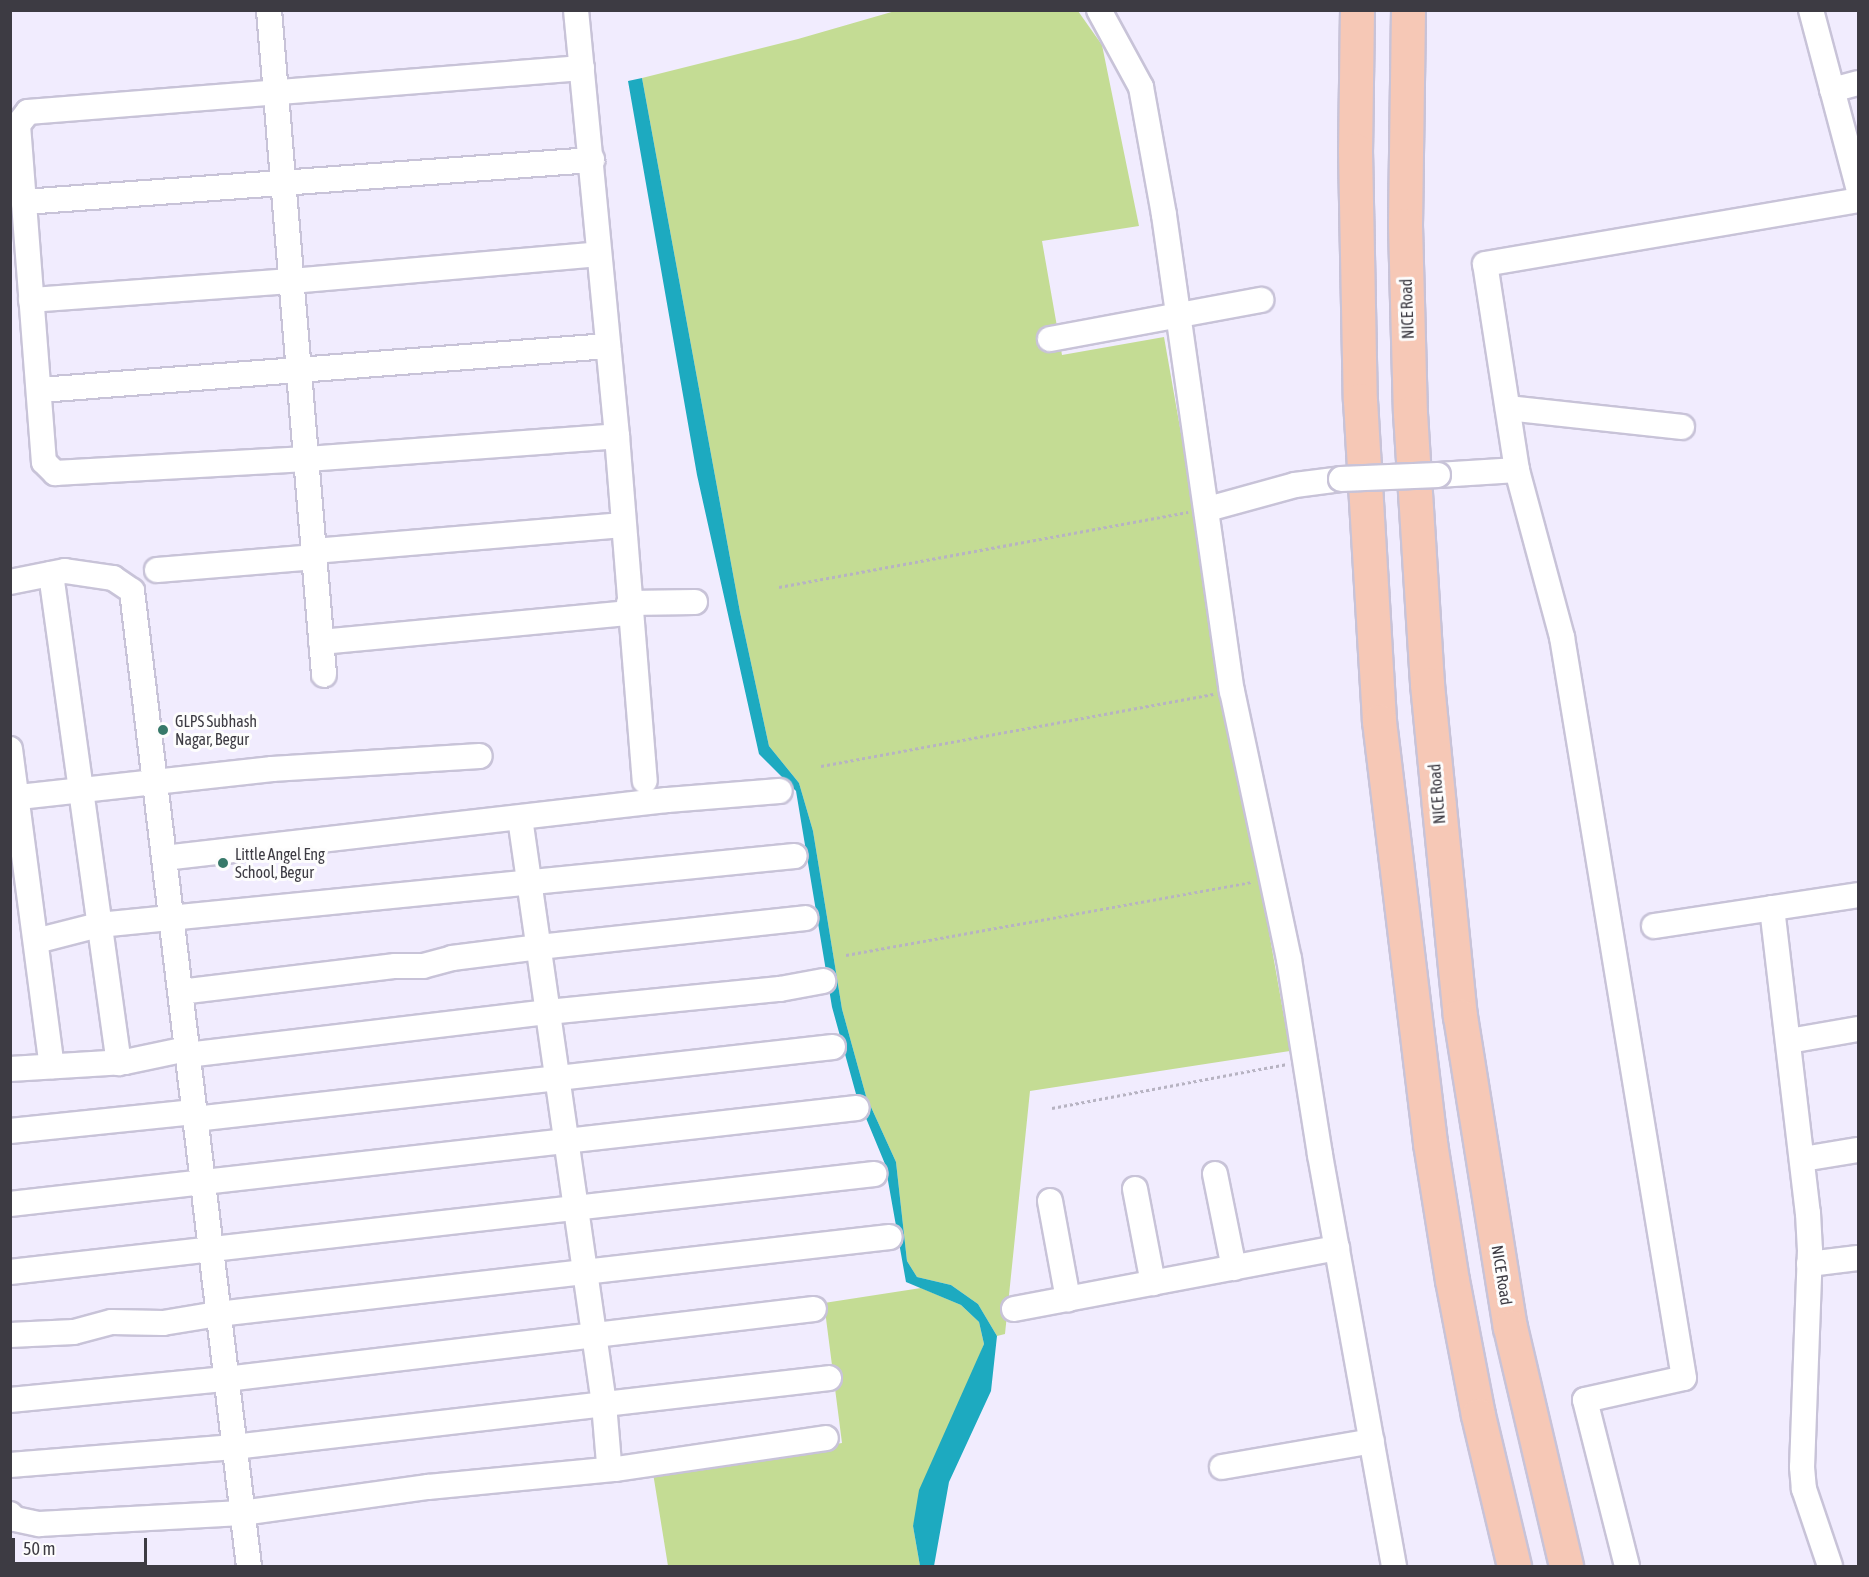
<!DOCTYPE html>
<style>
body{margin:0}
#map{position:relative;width:1869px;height:1577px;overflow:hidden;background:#f1ecfe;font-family:"Asap Condensed",sans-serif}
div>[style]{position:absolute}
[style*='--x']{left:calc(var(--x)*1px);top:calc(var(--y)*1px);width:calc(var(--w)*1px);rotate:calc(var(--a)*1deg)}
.green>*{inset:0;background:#c4dc94}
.water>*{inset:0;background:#1daac0}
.path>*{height:3px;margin-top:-1.5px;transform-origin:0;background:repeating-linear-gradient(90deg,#b7b3c2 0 3px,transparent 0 6px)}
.roads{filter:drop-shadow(2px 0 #c8c3d8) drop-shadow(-2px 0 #c8c3d8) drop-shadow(0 2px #c8c3d8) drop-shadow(0 -2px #c8c3d8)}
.minor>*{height:24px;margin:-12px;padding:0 12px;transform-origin:12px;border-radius:12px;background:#fff}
.highway>*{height:33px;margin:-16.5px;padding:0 16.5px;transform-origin:16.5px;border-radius:16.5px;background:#f6c8b6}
.bridges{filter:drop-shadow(2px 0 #c8c3d8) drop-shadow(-2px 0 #c8c3d8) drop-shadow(0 2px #c8c3d8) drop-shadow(0 -2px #c8c3d8)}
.minor-bridge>*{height:24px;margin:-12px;padding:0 12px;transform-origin:12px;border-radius:12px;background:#fff}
.dots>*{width:16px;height:16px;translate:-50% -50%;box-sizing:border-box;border:3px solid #fdfdfd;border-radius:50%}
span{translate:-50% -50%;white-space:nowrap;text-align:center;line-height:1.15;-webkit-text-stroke:6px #fdfdfd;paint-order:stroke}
.street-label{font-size:16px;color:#3d3b43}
.poi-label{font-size:16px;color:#3d3b43}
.left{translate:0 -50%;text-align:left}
.frame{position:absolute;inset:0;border:12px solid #3d3b43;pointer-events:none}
.scale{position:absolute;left:12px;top:1538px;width:135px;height:27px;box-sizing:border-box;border:3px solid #3d3b43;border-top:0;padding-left:8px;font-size:18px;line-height:21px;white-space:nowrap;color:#3d3b43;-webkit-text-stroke:4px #fdfdfd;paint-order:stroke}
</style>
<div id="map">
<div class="green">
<div style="clip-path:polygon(895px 11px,1078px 11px,1102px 45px,1139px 226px,1042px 241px,1062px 355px,1164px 337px,1290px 1051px,1030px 1091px,1005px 1334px,997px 1336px,978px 1304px,951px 1285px,917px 1277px,907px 1261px,896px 1162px,866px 1096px,842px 1009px,813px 831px,799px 783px,769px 746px,740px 612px,642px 78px,798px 39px)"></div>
<div style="clip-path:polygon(921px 1288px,961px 1305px,979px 1322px,984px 1344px,913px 1526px,920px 1566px,668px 1566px,653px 1473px,842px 1443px,824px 1303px)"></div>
</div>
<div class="water">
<div style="clip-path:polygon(642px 78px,740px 612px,769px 746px,799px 783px,813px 831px,842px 1009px,866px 1096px,896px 1162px,907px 1261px,917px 1277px,951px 1285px,978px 1304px,997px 1336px,991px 1391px,949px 1482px,934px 1566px,920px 1566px,913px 1526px,919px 1490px,984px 1344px,979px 1322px,961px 1305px,906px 1282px,885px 1164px,856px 1094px,832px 1007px,796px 791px,759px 754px,697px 475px,628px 81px)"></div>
</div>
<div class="path">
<div style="--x:779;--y:587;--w:416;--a:-10.4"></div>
<div style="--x:821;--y:766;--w:399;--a:-10.4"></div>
<div style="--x:846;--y:955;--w:413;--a:-10.2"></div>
<div style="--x:1052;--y:1108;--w:238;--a:-10.6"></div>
</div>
<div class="roads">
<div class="minor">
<div style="--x:269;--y:10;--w:667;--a:85.27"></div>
<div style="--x:576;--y:10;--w:428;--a:84.5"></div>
<div style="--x:617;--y:436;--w:346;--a:85.4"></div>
<div style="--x:1099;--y:10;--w:88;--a:61.4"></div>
<div style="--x:1141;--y:87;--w:130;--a:79.8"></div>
<div style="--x:1164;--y:215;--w:481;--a:81.9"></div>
<div style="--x:1232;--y:691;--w:274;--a:78"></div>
<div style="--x:1289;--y:959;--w:198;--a:81"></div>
<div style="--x:1320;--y:1155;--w:418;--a:79.8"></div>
<div style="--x:1811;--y:10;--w:183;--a:75.1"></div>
<div style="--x:582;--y:68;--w:556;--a:175.46"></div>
<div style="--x:28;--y:112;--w:16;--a:128"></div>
<div style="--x:18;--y:125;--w:338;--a:85.6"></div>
<div style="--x:44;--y:462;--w:16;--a:45"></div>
<div style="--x:55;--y:473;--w:252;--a:-3.2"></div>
<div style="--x:307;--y:459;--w:311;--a:-4.2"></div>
<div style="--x:1832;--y:90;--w:27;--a:-15"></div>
<div style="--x:24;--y:202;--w:570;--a:-4.23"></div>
<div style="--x:31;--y:300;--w:262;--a:-4.2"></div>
<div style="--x:292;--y:281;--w:308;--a:-5"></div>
<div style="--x:1050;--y:339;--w:215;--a:-10.5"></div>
<div style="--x:40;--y:390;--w:570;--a:-4.43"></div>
<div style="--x:1508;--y:408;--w:175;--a:6.2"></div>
<div style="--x:1438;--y:475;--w:79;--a:-3.6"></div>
<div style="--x:1208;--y:509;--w:90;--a:-15.4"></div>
<div style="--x:1295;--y:485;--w:46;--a:-7.4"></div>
<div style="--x:314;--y:551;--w:310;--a:-4.8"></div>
<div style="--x:157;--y:570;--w:159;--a:-4.7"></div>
<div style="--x:51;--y:574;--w:494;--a:82.1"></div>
<div style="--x:10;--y:582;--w:56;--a:-11.3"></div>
<div style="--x:65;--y:571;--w:49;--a:8.3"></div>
<div style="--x:113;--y:578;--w:23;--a:34"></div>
<div style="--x:132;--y:591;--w:982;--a:83.16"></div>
<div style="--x:629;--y:603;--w:66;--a:-0.9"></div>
<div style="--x:321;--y:642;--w:310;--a:-5.4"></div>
<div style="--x:10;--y:749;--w:320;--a:82.5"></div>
<div style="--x:10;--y:798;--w:264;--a:-6.3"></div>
<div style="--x:272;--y:769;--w:208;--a:-3.6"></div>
<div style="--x:520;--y:818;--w:592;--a:81.84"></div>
<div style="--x:604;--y:1404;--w:59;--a:85.2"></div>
<div style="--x:609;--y:1463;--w:6;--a:59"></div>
<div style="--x:164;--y:858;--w:506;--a:-6.58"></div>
<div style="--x:667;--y:800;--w:113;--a:-4.6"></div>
<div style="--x:1772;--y:908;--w:307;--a:83.3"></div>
<div style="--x:1808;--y:1213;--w:37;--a:87"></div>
<div style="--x:1810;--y:1250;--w:217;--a:92.1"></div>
<div style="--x:1802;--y:1467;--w:22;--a:85"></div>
<div style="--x:1804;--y:1489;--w:81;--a:71.3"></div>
<div style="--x:1654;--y:926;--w:206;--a:-8.6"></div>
<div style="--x:36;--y:941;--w:65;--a:-14.3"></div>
<div style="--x:99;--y:925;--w:699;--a:-5.66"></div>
<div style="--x:180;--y:992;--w:217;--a:-6.9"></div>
<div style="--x:395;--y:966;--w:28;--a:0"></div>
<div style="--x:423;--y:966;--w:30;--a:-15"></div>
<div style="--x:452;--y:958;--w:88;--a:-7.2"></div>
<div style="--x:539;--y:947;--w:268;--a:-6.2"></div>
<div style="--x:1789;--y:1041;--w:70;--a:-9.9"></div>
<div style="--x:187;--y:1055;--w:364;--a:-6.8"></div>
<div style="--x:548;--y:1012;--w:233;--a:-5.7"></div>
<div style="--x:780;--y:989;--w:44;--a:-10.5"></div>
<div style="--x:10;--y:1069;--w:115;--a:-3.5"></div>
<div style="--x:125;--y:1062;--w:63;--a:-11.8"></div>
<div style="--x:195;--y:1119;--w:642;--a:-6.44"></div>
<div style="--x:10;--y:1131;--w:185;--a:-5.9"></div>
<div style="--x:1803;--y:1159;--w:56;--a:-9.3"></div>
<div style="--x:1215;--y:1174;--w:96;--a:78.6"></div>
<div style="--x:1135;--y:1189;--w:96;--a:79.2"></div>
<div style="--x:1050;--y:1201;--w:100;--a:79.6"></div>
<div style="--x:10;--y:1204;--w:852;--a:-6.47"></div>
<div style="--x:1809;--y:1264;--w:49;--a:-7"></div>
<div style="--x:10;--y:1272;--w:870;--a:-6.47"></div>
<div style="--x:1014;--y:1309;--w:329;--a:-10.7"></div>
<div style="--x:10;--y:1335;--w:64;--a:-2.7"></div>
<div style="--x:74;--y:1332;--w:39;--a:-15"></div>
<div style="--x:112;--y:1322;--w:51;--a:1.1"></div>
<div style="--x:163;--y:1323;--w:56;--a:-9.3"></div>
<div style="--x:218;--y:1314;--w:676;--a:-6.54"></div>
<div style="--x:10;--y:1400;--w:217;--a:-5.6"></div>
<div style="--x:226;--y:1379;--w:592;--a:-6.79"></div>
<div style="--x:10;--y:1465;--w:225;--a:-4.6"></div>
<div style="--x:234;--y:1447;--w:599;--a:-6.61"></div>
<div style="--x:1222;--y:1467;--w:152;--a:-9.8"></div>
<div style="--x:10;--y:1514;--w:7;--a:45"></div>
<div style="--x:15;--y:1519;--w:25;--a:12"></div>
<div style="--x:39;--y:1524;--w:203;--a:-3.1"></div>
<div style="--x:242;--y:1513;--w:188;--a:-8"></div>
<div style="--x:428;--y:1487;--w:189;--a:-5.5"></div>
<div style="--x:616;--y:1469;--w:212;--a:-8.4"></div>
<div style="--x:1627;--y:1566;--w:171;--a:-104.2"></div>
<div style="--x:1585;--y:1400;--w:101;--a:-12.5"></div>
<div style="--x:1684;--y:1378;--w:751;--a:-99.35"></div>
<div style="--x:1562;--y:637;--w:173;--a:-105.1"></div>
<div style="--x:1517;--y:470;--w:208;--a:-98.8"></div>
<div style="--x:1485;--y:264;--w:378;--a:-9.7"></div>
</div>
<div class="highway">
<div style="--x:1357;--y:10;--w:140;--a:90.8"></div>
<div style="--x:1355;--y:150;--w:250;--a:88.9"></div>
<div style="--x:1360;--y:400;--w:322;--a:86.6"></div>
<div style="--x:1379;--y:721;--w:425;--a:83.1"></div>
<div style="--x:1430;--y:1143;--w:139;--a:80.9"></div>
<div style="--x:1452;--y:1280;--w:137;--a:79.1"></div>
<div style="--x:1478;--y:1415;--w:155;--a:76.6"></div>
<div style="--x:1408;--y:10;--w:215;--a:90.8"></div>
<div style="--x:1405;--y:225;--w:188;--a:88.5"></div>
<div style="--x:1410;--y:413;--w:272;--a:86.4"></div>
<div style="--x:1427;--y:684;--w:124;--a:84.4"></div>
<div style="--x:1439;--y:807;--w:210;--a:84.3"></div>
<div style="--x:1460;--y:1016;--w:315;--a:80.9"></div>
<div style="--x:1510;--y:1327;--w:245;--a:76.8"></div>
</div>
</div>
<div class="bridges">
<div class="minor-bridge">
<div style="--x:1341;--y:479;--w:97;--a:-2.4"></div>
</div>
</div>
<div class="dots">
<div style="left:163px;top:730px;background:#37796a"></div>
<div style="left:223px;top:863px;background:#37796a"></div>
</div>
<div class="street-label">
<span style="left:1407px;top:309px;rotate:-92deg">NICE Road</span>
<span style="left:1437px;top:794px;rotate:-95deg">NICE Road</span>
<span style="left:1502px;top:1275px;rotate:81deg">NICE Road</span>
</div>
<div class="poi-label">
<span class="left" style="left:175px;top:730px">GLPS Subhash<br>Nagar, Begur</span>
<span class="left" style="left:235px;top:863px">Little Angel Eng<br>School, Begur</span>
</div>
<div class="frame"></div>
<div class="scale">50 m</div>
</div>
